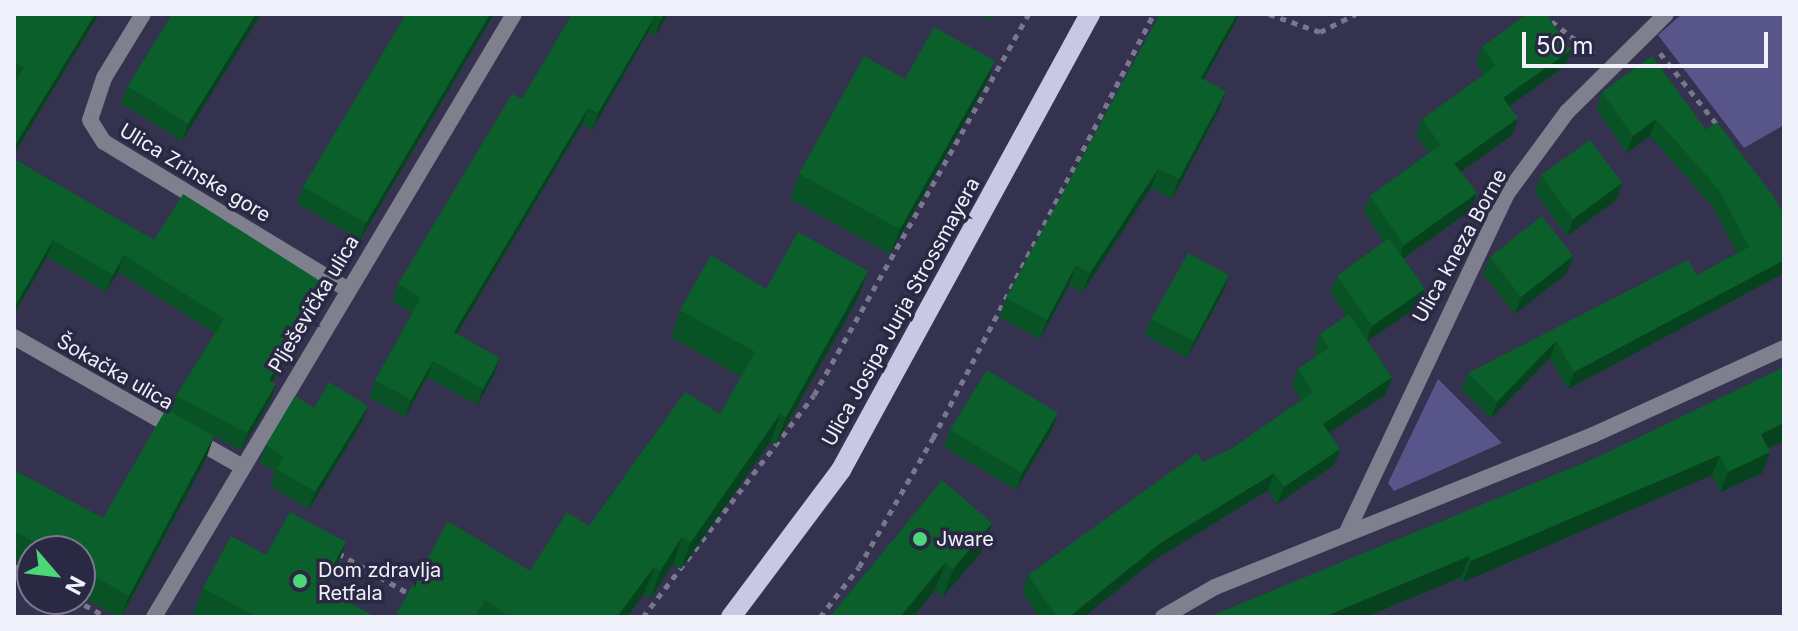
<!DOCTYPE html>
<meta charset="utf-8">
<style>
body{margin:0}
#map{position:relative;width:1798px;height:631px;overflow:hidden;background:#34324e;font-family:Inter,sans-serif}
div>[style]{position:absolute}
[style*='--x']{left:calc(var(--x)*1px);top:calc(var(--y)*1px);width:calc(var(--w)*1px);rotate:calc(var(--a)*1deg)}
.green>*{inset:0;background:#58558a}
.path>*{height:5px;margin-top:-2.5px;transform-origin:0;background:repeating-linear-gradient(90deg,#78778d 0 6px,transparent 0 12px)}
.minor>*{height:16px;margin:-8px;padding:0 8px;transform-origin:8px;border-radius:8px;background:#7f7f8e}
.primary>*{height:20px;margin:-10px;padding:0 10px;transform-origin:10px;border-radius:10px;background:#c8c8e5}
.wall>*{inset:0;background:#095225}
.shaded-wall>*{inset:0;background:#07421e}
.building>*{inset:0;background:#0a5f2b}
.dots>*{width:22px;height:22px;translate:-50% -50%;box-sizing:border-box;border:4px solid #2a2843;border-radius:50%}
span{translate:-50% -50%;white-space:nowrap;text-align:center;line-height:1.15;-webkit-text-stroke:7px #2a2843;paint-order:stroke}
.street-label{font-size:20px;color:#f1f1fc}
.poi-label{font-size:20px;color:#f1f1fc}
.left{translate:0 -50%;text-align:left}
.frame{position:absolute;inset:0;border:16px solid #f1f1fc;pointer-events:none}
.north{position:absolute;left:16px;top:535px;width:80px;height:80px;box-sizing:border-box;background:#2a2843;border:2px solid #7a788d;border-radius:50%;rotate:118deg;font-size:22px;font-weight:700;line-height:32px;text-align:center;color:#f1f1fc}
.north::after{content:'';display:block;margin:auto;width:28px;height:36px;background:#4cd677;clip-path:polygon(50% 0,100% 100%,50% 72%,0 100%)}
.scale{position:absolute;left:1522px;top:32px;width:246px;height:36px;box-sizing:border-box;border:4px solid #f1f1fc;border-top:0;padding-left:10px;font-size:24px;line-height:28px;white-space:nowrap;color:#f1f1fc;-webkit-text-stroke:6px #2a2843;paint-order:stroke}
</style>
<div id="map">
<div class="green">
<div style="clip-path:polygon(1682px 14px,1784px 14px,1784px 125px,1744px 148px,1658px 35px)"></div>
<div style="clip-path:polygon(1438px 379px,1502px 443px,1394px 491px,1388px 483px)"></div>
</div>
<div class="path">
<div style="--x:1269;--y:14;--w:54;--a:19.4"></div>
<div style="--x:1320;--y:32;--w:40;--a:-26.6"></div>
<div style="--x:1542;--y:14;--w:66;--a:37.6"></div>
<div style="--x:1660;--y:53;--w:95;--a:51.4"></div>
<div style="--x:338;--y:553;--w:86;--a:29.8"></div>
<div style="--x:14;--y:566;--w:21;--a:29"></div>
<div style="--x:74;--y:599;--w:37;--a:29"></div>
<div style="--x:643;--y:617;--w:280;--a:-52.4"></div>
<div style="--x:814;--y:395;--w:437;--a:-60.6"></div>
<div style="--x:820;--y:617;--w:63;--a:-52"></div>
<div style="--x:859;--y:567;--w:149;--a:-60.2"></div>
<div style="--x:933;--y:438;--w:478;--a:-62.5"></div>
</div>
<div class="minor">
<div style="--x:143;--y:14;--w:75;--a:121.4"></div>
<div style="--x:104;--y:78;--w:44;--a:108.4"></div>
<div style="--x:90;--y:120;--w:26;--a:58"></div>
<div style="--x:104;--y:142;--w:284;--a:31.2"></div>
<div style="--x:14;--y:337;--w:259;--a:29.6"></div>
<div style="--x:1346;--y:534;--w:375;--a:-64.7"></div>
<div style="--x:1506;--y:195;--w:103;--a:-53.7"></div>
<div style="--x:1567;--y:112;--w:139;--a:-44.7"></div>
<div style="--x:154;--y:617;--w:702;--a:-59.16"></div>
<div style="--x:1163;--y:617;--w:60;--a:-30"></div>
<div style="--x:1215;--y:587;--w:407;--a:-21.9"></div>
<div style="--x:1593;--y:435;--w:210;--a:-24.5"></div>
</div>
<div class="primary">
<div style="--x:731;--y:617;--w:184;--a:-53.2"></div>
<div style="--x:841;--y:470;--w:520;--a:-61.36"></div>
</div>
<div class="wall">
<div style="clip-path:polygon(14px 14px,99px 14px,14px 154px,15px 83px)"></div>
<div style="clip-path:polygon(172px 14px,261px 14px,182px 141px,121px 103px,128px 86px)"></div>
<div style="clip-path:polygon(494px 14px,360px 240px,297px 203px,303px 187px)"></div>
<div style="clip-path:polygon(572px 14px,668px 14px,655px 36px,648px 32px,592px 130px,582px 124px,457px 334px,500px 358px,494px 375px,477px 405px,427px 377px,405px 417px,369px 397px,375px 380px,412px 313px,392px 301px,398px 284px,522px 99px)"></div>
<div style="clip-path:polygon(978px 14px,993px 14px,990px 20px)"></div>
<div style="clip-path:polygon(1160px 14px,1239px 14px,1235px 23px,1204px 79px,1219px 110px,1172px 199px,1151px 188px,1083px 292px,1069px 285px,1040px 339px,999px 317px,1006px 298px)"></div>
<div style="clip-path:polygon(1482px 47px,1571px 50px,1565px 66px,1509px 107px,1512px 135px,1460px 172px,1471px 210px,1404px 258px,1425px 289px,1419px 306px,1368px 341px,1392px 377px,1386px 394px,1329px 433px,1340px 449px,1334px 465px,1277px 504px,1268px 490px,1156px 559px,1084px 617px,1039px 617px,1022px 592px,1028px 575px,1203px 462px,1231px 449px,1301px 400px,1292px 385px,1298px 369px,1317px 356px,1314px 351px,1320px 334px,1347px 316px,1330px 292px,1337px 276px,1384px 242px,1364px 212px,1370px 196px,1429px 153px,1416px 136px,1422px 119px,1484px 75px,1476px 64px)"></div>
<div style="clip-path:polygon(1652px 56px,1784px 273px,1568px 389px,1550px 358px,1491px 418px,1462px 390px,1468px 373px,1697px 275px,1737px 253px,1713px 207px,1650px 136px,1627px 153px,1596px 109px,1602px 92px)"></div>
<div style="clip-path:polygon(995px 61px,985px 86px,890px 254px,790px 199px,799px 174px,905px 79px)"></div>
<div style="clip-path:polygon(14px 159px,154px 240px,328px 286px,322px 302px,272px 382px,270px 401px,241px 450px,214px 436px,206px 459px,122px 617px,118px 617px,80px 596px,80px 551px,32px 551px,32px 569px,14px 559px,14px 470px,103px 518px,170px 411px,176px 396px,215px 333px,118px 272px,106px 292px,47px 257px,14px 314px)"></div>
<div style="clip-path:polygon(1541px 175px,1622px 183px,1616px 200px,1567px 236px,1535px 192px)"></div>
<div style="clip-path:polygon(1573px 256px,1567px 273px,1515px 314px,1483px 274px,1490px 257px)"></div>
<div style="clip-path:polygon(868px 271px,858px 298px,776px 444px,771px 441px,681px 569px,673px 564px,651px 598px,644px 594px,627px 617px,395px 617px,530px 571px,589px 526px,720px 414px,741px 377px,671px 337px,680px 310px,766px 289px)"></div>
<div style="clip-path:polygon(1229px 275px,1223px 292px,1187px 358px,1145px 335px,1151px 319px)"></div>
<div style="clip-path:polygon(314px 408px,362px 422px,309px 509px,270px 486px,275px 472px,259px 462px,266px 445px)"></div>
<div style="clip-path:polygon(950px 430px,1052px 430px,1016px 490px,944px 447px)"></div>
<div style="clip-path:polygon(1768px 448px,1770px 452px,1762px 473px,1720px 492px,1712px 475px,1463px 582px,1461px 577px,1366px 617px,1598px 457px)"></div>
<div style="clip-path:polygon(942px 480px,982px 551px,943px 597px,935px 590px,913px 617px,830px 617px)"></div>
<div style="clip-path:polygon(346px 542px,336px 569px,325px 589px,376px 617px,198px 617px,193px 615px,203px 588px,266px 555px)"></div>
</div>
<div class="shaded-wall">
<div style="clip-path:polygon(95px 14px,99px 14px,14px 154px,14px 147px)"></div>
<div style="clip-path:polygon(256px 14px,261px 14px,182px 141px,188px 124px)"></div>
<div style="clip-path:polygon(490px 14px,494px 14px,360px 240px,366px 223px)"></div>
<div style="clip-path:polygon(664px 14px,668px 14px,655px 36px,661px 19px)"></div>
<div style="clip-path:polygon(1237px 14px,1239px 14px,1235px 23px,1194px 97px,1201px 78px)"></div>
<div style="clip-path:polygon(655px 16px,648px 32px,592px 130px,598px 113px)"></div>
<div style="clip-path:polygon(1571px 50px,1565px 66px,1497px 115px,1503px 98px)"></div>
<div style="clip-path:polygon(995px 61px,985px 86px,890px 254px,900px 229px)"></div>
<div style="clip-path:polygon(1226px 91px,1219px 110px,1172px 199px,1179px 179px)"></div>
<div style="clip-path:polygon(588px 108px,582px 124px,448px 349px,454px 332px)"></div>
<div style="clip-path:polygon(1518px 118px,1512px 135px,1448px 181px,1454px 164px)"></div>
<div style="clip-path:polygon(1656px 119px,1650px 136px,1627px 153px,1633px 136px)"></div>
<div style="clip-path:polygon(1158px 169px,1151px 188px,1083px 292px,1090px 273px)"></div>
<div style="clip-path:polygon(1622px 183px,1616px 200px,1567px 236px,1573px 219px)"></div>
<div style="clip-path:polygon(1477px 193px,1471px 210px,1398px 262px,1404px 245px)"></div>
<div style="clip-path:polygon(53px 240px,47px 257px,14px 314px,18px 301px)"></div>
<div style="clip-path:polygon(124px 255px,118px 272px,106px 292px,113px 275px)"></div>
<div style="clip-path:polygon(1573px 256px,1567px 273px,1515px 314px,1521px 297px)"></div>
<div style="clip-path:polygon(1784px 260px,1784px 273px,1568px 389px,1574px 372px)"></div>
<div style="clip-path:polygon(1076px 265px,1069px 285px,1040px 339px,1047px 320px)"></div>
<div style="clip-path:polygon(868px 271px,858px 298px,776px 444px,786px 417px)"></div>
<div style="clip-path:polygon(1229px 275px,1223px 292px,1187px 358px,1194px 341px)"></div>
<div style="clip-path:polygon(328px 286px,322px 302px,263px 396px,269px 380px)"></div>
<div style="clip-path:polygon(1425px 289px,1419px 306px,1366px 342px,1372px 326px)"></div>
<div style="clip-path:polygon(1556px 341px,1550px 358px,1491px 418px,1497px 402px)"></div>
<div style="clip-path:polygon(500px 358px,494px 375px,477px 405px,483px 389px)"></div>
<div style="clip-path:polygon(433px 361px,427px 377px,405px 417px,411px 400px)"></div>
<div style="clip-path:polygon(1392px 377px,1386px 394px,1317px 441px,1323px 424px)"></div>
<div style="clip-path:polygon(276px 384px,270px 401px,241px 450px,247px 433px)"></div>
<div style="clip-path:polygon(368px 406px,362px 422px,309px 509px,315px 492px)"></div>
<div style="clip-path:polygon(1058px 413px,1052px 430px,1016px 490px,1022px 473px)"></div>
<div style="clip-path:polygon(780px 414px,771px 441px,681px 569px,691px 542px)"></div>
<div style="clip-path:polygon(1784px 423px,1784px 441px,1754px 455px,1761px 434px)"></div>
<div style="clip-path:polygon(214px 436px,206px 459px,121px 617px,129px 596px)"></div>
<div style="clip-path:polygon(1340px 449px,1334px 465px,1277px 504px,1284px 487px)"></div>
<div style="clip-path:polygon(1770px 452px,1762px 473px,1720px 492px,1728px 472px)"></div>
<div style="clip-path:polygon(1720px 455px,1712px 475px,1463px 582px,1471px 561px)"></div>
<div style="clip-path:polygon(1274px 473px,1268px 490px,1156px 559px,1084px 617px,1069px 617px,1162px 542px)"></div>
<div style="clip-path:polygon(992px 523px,982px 551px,943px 597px,953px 569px)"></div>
<div style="clip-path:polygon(682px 537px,673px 564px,651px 598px,660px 571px)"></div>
<div style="clip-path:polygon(346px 542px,336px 569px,311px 614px,321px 587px)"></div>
<div style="clip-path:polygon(1469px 556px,1461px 577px,1366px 617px,1324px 617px)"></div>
<div style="clip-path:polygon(945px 563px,935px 590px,913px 617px,900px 617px)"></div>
<div style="clip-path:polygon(654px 567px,644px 594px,627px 617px,617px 617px)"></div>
</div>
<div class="building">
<div style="clip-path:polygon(14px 14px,95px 14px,14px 147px,14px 84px,24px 68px,14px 62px)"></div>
<div style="clip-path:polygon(172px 14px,256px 14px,188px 124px,128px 86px)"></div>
<div style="clip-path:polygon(406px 14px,490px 14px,366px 223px,303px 187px)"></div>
<div style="clip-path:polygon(572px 14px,664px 14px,661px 19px,655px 16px,598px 113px,588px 108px,454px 332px,500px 358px,483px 389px,433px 361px,411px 400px,375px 380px,421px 298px,398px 284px,512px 94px,522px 99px)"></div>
<div style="clip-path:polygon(1160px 14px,1237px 14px,1201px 78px,1226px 91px,1179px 179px,1158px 169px,1090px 273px,1076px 265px,1047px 320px,1006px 298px)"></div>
<div style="clip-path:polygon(1527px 14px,1546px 14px,1571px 50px,1503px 98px,1518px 118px,1454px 164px,1422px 119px,1496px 66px,1482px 47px)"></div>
<div style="clip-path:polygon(934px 27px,995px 61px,900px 229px,799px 174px,864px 56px,905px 79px)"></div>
<div style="clip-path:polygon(1652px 56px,1706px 130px,1717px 122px,1774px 197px,1784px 215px,1784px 260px,1574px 372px,1556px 341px,1497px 402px,1468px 373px,1688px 260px,1697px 275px,1749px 247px,1719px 190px,1656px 119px,1633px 136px,1602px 92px)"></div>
<div style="clip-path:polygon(1590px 140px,1622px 183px,1573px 219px,1541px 175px)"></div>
<div style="clip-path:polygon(1440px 145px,1477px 193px,1404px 245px,1370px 196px)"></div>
<div style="clip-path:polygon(14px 159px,154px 240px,183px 194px,328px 286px,269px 380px,276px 384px,247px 433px,176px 396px,224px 319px,124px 255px,113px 275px,53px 240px,18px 301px,14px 299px)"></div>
<div style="clip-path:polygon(1542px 216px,1573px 256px,1521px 297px,1490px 257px)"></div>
<div style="clip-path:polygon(798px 232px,868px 271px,786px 417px,780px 414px,691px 542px,682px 537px,660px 571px,654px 567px,617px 617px,510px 617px,485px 600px,475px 617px,395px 617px,448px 521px,530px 571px,567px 512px,589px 526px,685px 392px,720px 414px,755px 352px,680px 310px,711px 255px,766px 289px)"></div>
<div style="clip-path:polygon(1389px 238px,1425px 289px,1372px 326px,1337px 276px)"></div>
<div style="clip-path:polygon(1188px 253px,1229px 275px,1194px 341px,1151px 319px)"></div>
<div style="clip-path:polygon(1349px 314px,1392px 377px,1323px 424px,1340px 449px,1284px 487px,1274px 473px,1162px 542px,1069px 617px,1057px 617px,1028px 575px,1197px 453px,1203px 462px,1231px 449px,1313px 392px,1298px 369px,1329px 348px,1320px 334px)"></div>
<div style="clip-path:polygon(1784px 367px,1784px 423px,1761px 434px,1770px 452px,1728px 472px,1720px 455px,1471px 561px,1469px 556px,1324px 617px,1208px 617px,1598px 457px)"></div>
<div style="clip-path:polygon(987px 370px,1058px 413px,1022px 473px,950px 430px)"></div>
<div style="clip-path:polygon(329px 382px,368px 406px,315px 492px,277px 469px,284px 457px,266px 445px,295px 396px,314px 408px)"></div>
<div style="clip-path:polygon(166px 409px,214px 436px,129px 596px,80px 568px,80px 551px,50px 551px,14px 531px,14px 470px,103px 518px)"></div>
<div style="clip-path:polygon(942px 480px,992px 523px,953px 569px,945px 563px,900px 617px,830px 617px)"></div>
<div style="clip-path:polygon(290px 512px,346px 542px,321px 587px,376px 617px,257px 617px,203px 588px,231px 536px,266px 555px)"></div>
</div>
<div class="dots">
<div style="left:920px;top:539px;background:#4cd677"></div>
<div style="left:300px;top:581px;background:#4cd677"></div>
</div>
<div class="street-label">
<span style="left:195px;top:173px;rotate:31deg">Ulica Zrinske gore</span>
<span style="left:1460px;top:246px;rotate:-61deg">Ulica kneza Borne</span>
<span style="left:314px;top:304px;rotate:-59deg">Plješevička ulica</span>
<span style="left:901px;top:312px;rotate:-61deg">Ulica Josipa Jurja Strossmayera</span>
<span style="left:115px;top:372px;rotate:30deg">Šokačka ulica</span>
</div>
<div class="poi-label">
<span class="left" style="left:936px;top:539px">Jware</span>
<span class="left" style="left:318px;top:582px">Dom zdravlja<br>Retfala</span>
</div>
<div class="frame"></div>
<div class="north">N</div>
<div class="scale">50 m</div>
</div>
